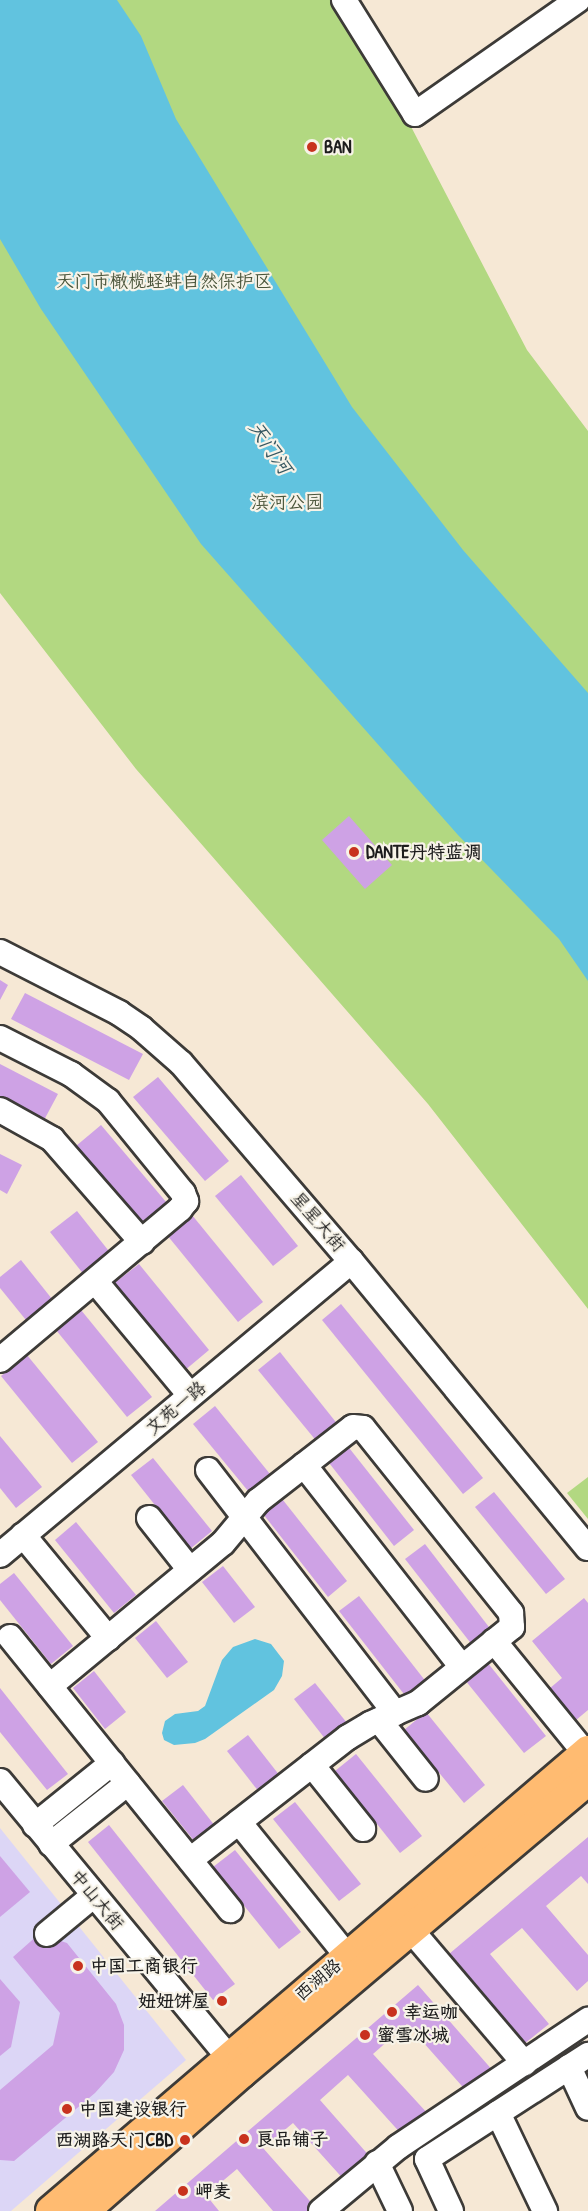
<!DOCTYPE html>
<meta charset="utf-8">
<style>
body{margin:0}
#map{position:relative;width:588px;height:2211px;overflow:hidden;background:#f6e8d5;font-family:"Patrick Hand","LXGW WenKai TC",sans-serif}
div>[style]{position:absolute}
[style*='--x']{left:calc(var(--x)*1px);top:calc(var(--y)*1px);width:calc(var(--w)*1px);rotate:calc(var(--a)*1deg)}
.built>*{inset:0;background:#dcd6f6}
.green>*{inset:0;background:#b2d881}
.water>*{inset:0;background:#61c3df}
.building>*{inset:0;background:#cea2e5}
.roads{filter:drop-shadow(2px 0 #3d3b38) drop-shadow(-2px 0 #3d3b38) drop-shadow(0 2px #3d3b38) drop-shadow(0 -2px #3d3b38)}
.minor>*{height:24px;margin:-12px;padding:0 12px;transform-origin:12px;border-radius:12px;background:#fff}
.major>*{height:30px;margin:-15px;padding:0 15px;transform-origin:15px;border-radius:15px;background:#ffbb71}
.dots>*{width:16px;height:16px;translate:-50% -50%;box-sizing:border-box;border:3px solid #f7f3e8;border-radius:50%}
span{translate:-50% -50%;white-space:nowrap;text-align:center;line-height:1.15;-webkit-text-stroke:4.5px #f7f3e8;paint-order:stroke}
.poi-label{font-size:18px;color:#1c1c1c;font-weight:700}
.left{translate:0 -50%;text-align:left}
.right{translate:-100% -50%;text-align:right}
.park-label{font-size:18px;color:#49543a}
.street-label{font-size:18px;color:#1c1c1c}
.water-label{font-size:20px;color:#345660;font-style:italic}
</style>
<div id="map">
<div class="built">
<div style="clip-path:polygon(0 1828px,186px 2060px,11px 2211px,0 2211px)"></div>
</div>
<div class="green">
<div style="clip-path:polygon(0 0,336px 0,405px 115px,527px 350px,588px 431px,588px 1309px,428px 1104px,136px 769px,0 593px)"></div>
<div style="clip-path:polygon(588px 1477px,588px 1519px,567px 1493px)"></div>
</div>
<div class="water">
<div style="clip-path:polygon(0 0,117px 0,141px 36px,176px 119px,352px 407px,463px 550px,588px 693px,588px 981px,559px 939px,458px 835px,201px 544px,41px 309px,0 239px)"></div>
<div style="clip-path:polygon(255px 1639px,271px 1644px,284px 1661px,282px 1676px,274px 1690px,205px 1739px,195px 1743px,174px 1745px,164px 1740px,162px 1733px,165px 1721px,175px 1714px,198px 1711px,205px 1706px,222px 1660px,233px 1647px)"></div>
</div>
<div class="building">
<div style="clip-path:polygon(349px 816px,392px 865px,365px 889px,322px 840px)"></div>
<div style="clip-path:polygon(0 980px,8px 985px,0 1000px)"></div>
<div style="clip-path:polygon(25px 993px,143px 1054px,129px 1080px,11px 1019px)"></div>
<div style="clip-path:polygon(0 1064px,58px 1094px,43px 1122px,0 1100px)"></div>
<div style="clip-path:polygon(158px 1077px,229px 1161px,205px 1181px,133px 1097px)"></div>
<div style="clip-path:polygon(101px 1125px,172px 1209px,148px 1230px,76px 1146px)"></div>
<div style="clip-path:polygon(0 1154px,22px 1165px,7px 1194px,0 1190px)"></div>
<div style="clip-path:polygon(241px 1175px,298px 1246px,273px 1266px,215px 1196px)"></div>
<div style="clip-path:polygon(77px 1211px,112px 1255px,85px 1276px,50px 1232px)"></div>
<div style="clip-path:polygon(192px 1215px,263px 1302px,238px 1322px,167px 1235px)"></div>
<div style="clip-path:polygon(21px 1260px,56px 1304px,30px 1325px,0 1288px,0 1277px)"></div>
<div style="clip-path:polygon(139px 1264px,209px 1350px,184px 1371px,113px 1284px)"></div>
<div style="clip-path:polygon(341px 1304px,483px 1478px,463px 1494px,322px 1320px)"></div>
<div style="clip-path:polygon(81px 1310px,152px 1397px,127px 1417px,56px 1330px)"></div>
<div style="clip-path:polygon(280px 1352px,339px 1426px,318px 1443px,258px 1370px)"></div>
<div style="clip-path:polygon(27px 1355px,98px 1442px,72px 1463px,1px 1376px)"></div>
<div style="clip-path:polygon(215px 1406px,274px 1479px,253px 1497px,193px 1424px)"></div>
<div style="clip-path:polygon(0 1436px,42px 1487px,16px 1508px,0 1488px)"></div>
<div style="clip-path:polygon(346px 1444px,414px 1530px,394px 1546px,326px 1459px)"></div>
<div style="clip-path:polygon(153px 1458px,212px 1531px,190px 1549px,131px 1475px)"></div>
<div style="clip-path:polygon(494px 1492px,565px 1579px,546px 1594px,475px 1507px)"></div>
<div style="clip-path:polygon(279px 1495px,347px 1581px,328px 1597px,260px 1510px)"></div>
<div style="clip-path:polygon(76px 1522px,136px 1595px,114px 1613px,55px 1540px)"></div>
<div style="clip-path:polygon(425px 1544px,492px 1631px,473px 1646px,405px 1559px)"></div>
<div style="clip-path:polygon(223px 1566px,255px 1607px,234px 1623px,202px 1582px)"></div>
<div style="clip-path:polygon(14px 1573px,73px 1646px,51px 1664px,0 1600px,0 1584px)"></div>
<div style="clip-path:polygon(359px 1596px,427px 1683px,407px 1698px,339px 1611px)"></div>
<div style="clip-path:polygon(584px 1598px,588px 1603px,588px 1710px,569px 1726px,543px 1694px,562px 1678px,532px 1641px)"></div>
<div style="clip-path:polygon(156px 1621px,188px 1662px,167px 1678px,135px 1638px)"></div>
<div style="clip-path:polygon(487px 1662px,546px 1736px,524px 1753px,465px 1680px)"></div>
<div style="clip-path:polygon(94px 1671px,126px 1712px,105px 1729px,73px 1688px)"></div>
<div style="clip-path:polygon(315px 1683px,347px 1723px,326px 1740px,294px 1699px)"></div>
<div style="clip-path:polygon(0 1688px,68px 1774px,47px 1790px,0 1732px)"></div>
<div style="clip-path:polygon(426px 1712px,485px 1785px,464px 1803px,404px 1730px)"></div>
<div style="clip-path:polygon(248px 1735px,280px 1776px,259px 1792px,227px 1751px)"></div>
<div style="clip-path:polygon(356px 1754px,422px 1836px,400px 1853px,335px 1771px)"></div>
<div style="clip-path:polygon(183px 1785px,215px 1826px,195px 1842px,162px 1801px)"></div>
<div style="clip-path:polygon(295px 1802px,361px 1884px,339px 1901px,273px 1819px)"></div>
<div style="clip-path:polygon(109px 1825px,235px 1984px,213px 2000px,88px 1842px)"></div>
<div style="clip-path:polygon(588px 1837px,588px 1884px,581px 1876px,546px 1906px,588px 1955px,588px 1981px,577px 1991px,522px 1928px,490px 1954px,549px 2024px,524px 2044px,449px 1954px)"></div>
<div style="clip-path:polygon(235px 1850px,301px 1932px,279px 1949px,213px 1867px)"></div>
<div style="clip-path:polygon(0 1856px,30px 1892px,0 1917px)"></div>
<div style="clip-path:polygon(39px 1934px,67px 1943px,116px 2004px,124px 2025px,124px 2050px,114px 2072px,95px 2093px,14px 2161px,0 2160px,0 2090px,53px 2045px,60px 2013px,13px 1957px)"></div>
<div style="clip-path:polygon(0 1979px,20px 2002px,11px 2047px,0 2056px)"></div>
<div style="clip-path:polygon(418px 1985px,494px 2072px,469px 2094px,407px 2024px,373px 2054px,429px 2115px,404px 2137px,348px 2075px,320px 2100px,372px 2159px,346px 2182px,293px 2123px,263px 2148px,316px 2208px,313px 2211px,273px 2211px,237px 2169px,206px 2195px,219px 2211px,155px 2211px)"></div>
</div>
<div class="roads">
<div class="minor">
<div style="--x:344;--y:0;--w:134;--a:58.1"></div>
<div style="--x:415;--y:114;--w:199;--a:-35"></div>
<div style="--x:0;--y:952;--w:134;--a:27.1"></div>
<div style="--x:119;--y:1013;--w:27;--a:34"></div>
<div style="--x:141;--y:1028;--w:53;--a:41.2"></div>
<div style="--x:181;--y:1063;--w:261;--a:49.4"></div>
<div style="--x:351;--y:1261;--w:372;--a:50.5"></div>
<div style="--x:0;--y:1038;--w:80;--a:26.9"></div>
<div style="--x:71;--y:1074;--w:46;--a:36.1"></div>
<div style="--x:108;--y:1101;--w:119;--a:50.8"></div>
<div style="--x:183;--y:1193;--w:9;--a:69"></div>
<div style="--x:186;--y:1201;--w:10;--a:127"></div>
<div style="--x:180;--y:1209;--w:235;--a:140"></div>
<div style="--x:0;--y:1110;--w:60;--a:29.1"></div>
<div style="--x:52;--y:1139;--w:137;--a:48.9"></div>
<div style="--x:95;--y:1281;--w:148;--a:50.2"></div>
<div style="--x:304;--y:1465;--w:256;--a:52"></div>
<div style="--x:208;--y:1470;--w:307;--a:52.4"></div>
<div style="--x:149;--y:1518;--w:66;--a:51.7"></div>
<div style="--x:23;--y:1535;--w:134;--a:50.5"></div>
<div style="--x:0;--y:1555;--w:458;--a:-39.9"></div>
<div style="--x:10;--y:1637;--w:351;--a:51.1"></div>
<div style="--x:494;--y:1641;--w:144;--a:50.9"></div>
<div style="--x:50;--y:1686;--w:224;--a:-39.6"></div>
<div style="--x:223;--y:1543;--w:55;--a:-50.2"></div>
<div style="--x:258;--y:1501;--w:120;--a:-37.9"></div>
<div style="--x:353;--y:1427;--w:10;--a:6"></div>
<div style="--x:363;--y:1428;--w:237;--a:51.3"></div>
<div style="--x:511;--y:1613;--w:14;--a:86"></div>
<div style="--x:512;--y:1627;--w:121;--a:141"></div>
<div style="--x:418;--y:1703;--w:52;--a:156.4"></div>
<div style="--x:370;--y:1724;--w:26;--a:149"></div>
<div style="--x:348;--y:1737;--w:200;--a:142.1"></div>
<div style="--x:379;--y:1720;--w:75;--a:51.5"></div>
<div style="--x:312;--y:1765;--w:82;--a:51.4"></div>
<div style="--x:0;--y:1781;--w:376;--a:50.4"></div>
<div style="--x:239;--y:1822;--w:172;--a:51.1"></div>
<div style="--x:35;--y:1825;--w:99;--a:-38.8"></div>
<div style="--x:51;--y:1844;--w:98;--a:-38.4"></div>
<div style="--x:411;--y:1930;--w:175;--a:49.6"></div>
<div style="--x:47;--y:1934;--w:60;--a:-39.6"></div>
<div style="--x:569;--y:2067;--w:45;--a:65.1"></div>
<div style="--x:498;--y:2113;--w:109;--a:64.4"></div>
<div style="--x:377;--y:2163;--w:53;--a:64.4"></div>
<div style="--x:321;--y:2211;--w:100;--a:-39.7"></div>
<div style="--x:398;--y:2147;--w:229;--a:-33.8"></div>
<div style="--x:451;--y:2211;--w:57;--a:-114.8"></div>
<div style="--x:427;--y:2159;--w:192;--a:-32.9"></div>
</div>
<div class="major">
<div style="--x:51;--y:2211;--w:707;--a:-40.58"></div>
<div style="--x:84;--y:2211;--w:209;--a:-41.3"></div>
<div style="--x:241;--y:2073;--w:454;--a:-40.2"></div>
</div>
</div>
<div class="dots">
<div style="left:312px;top:147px;background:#c8321e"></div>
<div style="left:354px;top:852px;background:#c8321e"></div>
<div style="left:78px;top:1966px;background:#c8321e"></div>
<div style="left:222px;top:2001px;background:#c8321e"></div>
<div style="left:392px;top:2012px;background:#c8321e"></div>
<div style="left:365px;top:2035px;background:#c8321e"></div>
<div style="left:67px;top:2109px;background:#c8321e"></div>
<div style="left:244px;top:2139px;background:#c8321e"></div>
<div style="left:185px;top:2140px;background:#c8321e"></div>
<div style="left:183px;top:2191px;background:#c8321e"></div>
</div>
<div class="poi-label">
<span class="left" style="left:324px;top:147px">BAN</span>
<span class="left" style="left:366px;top:852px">DANTE丹特蓝调</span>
<span class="left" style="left:90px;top:1966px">中国工商银行</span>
<span class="right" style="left:210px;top:2001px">妞妞饼屋</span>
<span class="left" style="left:404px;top:2012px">幸运咖</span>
<span class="left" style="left:377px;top:2035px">蜜雪冰城</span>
<span class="left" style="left:79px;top:2109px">中国建设银行</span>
<span class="left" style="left:256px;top:2139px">良品铺子</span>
<span class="right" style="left:173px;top:2140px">西湖路天门CBD</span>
<span class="left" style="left:195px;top:2191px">岬麦</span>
</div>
<div class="park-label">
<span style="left:164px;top:281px">天门市橄榄蛏蚌自然保护区</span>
<span style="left:287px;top:502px">滨河公园</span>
</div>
<div class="street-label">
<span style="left:318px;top:1222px;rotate:49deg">星星大街</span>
<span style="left:176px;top:1408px;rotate:-40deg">文苑一路</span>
<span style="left:97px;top:1900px;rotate:50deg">中山大街</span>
<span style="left:318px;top:1980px;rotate:-40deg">西湖路</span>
</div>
<div class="water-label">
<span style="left:271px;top:447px;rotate:55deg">天门河</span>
</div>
</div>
